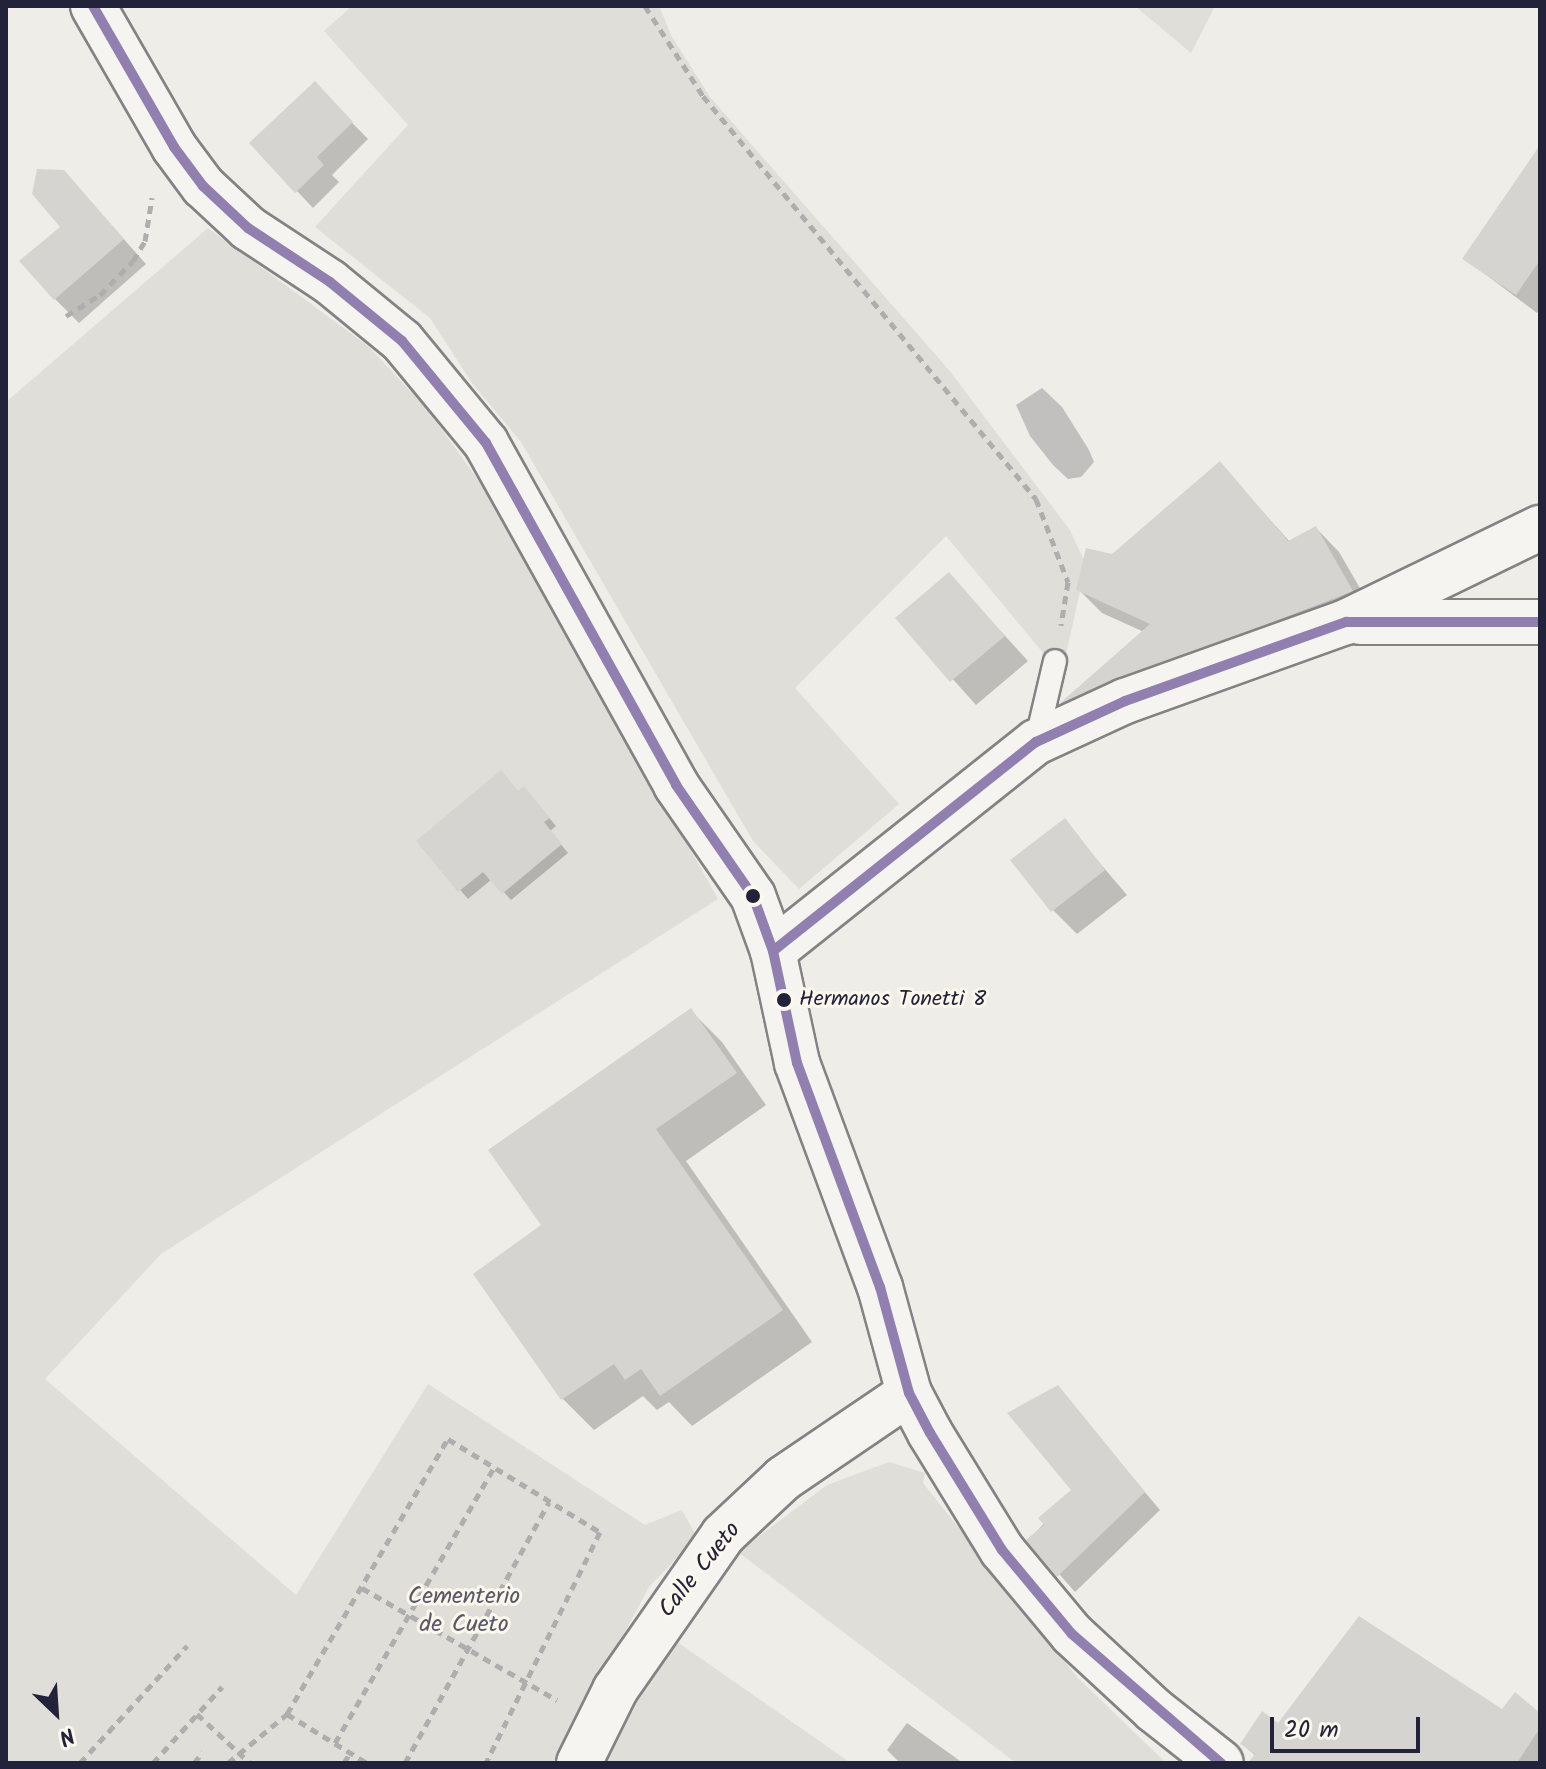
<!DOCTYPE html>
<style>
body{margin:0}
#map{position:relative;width:1546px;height:1769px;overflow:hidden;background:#efede8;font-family:Kalam,sans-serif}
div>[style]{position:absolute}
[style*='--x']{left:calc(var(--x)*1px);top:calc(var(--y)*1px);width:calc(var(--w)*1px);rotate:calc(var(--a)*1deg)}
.green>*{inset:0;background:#e0ded9}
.water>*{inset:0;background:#c2bfbf}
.shadow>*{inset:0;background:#0003}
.building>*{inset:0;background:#d6d4d1}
.path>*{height:5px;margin-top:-2.5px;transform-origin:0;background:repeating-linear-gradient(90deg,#afaeae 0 8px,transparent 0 14px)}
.roads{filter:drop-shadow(2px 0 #838284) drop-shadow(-2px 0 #838284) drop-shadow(0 2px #838284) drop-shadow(0 -2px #838284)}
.service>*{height:22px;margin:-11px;padding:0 11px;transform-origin:11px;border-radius:11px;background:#f5f4f0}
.minor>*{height:44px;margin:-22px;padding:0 22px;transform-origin:22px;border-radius:22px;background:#f5f4f0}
.bus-1>*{height:10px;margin:-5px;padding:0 5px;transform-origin:5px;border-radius:5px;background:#917faf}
.dots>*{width:22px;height:22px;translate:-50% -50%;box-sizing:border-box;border:4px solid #fbf7ec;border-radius:50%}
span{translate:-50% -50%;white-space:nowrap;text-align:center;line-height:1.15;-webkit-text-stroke:6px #fbf7ec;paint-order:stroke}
.bus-label{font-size:22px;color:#22223b}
.left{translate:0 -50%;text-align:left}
.street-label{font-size:24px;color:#22223b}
.park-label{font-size:24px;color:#575766}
.frame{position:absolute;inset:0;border:8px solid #22223b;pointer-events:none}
.north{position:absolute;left:16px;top:1673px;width:80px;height:80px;-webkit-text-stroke:6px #fbf7ec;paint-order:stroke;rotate:155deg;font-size:22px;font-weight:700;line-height:32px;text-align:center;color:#22223b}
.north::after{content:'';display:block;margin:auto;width:28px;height:36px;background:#22223b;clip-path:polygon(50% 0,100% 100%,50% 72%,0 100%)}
.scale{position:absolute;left:1270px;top:1717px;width:150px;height:36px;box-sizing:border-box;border:4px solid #22223b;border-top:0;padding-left:10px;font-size:24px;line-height:28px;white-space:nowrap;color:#22223b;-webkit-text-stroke:6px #fbf7ec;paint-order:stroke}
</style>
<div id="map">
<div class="green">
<div style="clip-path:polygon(352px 6px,659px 6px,672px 37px,710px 97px,949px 370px,1070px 530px,1086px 565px,1066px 654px,1044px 654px,946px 536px,795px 688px,899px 804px,799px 889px,753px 841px,521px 442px,472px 383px,430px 318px,315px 227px,408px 125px,324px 31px)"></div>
<div style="clip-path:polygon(1135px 6px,1215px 6px,1191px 53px)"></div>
<div style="clip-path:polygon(208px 228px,368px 346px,428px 410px,508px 522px,718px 899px,161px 1254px,45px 1379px,296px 1595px,428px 1384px,645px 1525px,682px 1510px,697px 1537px,649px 1587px,555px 1763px,6px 1763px,6px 402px)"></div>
<div style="clip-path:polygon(889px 1462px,925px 1473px,923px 1483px,1077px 1677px,1166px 1763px,1016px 1763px,738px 1552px,827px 1485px)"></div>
<div style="clip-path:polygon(670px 1637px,851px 1763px,599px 1763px,634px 1687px)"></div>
</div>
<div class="water">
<div style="clip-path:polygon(1042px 388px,1062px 407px,1089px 450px,1094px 462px,1081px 477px,1068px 479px,1053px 465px,1030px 436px,1016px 405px)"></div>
</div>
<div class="shadow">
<div style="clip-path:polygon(314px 84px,368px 139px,332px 175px,339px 182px,313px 208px,252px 143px)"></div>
<div style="clip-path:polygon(1540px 148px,1540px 309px,1537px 313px,1465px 259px)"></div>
<div style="clip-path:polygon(64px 172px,146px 264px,79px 323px,55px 299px)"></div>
<div style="clip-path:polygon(1220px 464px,1290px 542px,1316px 528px,1339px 552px,1375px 614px,1085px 726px,1062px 704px,1144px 632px,1102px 613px,1078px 589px)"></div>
<div style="clip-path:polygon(949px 575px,1028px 661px,976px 705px,898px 618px)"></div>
<div style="clip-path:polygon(519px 793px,531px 796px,556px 826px,550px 831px,568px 853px,511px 900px,492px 879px,468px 899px,419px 842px)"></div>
<div style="clip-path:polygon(1064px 821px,1127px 895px,1077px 934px,1053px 910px)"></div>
<div style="clip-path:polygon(691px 1011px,722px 1042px,766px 1105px,686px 1161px,812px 1342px,692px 1426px,669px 1402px,657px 1410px,643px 1396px,594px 1430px,563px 1399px,476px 1274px,543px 1226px)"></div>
<div style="clip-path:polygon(1057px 1388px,1160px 1510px,1075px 1592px,1029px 1540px,1074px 1490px)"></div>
<div style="clip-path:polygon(1503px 1711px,1540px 1716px,1540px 1763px,1264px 1763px,1242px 1744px,1278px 1726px)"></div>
<div style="clip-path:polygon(907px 1723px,963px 1763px,900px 1763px,887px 1750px)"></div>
</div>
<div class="building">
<div style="clip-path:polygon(315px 81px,353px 122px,317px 157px,324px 165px,295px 193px,249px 143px)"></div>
<div style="clip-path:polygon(1540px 145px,1540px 260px,1516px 295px,1462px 259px)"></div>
<div style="clip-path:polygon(37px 169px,64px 170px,124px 239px,54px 300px,19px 261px,60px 227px,32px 194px)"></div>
<div style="clip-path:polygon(1220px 461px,1288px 541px,1316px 526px,1353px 591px,1059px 704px,1150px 624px,1076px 590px,1086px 548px,1112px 554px)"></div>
<div style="clip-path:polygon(949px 572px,1005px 636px,950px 682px,895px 618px)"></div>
<div style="clip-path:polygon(501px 770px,518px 791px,524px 786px,550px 818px,544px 822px,562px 844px,502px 894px,483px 872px,458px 892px,416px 841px)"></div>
<div style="clip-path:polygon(1065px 818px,1105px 870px,1051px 912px,1010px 860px)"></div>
<div style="clip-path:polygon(691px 1008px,737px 1073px,656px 1129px,783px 1310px,660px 1396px,641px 1369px,625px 1380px,614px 1364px,561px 1400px,473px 1274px,541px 1225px,488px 1150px)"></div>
<div style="clip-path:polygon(1058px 1385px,1145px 1492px,1057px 1577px,1026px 1540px,1044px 1525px,1038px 1518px,1071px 1490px,1007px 1413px)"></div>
<div style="clip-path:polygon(1359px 1616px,1502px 1709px,1515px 1692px,1540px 1713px,1540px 1728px,1517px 1763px,1248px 1763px,1255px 1754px,1240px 1744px,1262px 1711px,1278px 1723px)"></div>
</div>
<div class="path">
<div style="--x:645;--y:6;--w:107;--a:57.2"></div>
<div style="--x:703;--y:96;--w:523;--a:50.43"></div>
<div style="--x:1036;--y:499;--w:89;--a:68.9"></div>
<div style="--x:1068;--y:582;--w:44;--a:99.2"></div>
<div style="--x:66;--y:316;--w:40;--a:-32"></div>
<div style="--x:100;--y:295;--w:47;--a:-45.9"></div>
<div style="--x:133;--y:261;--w:23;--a:-59"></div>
<div style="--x:145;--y:241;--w:44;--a:-80.8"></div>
<div style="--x:362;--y:1588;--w:225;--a:29.9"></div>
<div style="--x:197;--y:1714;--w:72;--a:42.8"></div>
<div style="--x:287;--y:1714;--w:94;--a:31.5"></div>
<div style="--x:335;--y:1743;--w:318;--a:-60"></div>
<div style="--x:80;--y:1763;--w:159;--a:-47.6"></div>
<div style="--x:153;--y:1763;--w:103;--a:-47.8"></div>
<div style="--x:194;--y:1763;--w:14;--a:-51"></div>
<div style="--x:228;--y:1763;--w:77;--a:-39.7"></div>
<div style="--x:287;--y:1714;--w:319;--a:-59.7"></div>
<div style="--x:448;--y:1439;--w:178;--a:31.5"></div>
<div style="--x:600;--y:1532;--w:258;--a:116.3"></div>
<div style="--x:344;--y:1763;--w:12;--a:-59"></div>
<div style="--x:405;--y:1763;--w:298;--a:-61.1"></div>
</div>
<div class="roads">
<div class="service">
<div style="--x:1036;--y:742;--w:83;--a:-76.8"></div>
</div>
<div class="minor">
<div style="--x:93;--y:6;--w:163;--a:60.1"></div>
<div style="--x:174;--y:147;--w:49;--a:53.4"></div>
<div style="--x:203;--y:186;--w:62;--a:43"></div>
<div style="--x:248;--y:228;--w:98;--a:33.4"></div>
<div style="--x:330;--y:282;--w:93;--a:39.3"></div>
<div style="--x:402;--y:341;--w:132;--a:50.5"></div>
<div style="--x:486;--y:443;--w:391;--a:60.9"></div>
<div style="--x:676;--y:785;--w:135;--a:55.3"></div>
<div style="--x:753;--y:896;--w:59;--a:70"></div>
<div style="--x:773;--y:951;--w:115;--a:77.9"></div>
<div style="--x:797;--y:1063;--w:239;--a:69.7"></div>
<div style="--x:880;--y:1287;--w:110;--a:74.7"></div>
<div style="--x:909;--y:1393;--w:45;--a:62.3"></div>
<div style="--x:930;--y:1433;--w:137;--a:58.4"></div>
<div style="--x:1002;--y:1550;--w:109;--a:50.2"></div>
<div style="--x:1072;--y:1634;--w:112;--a:42.8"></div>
<div style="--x:1154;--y:1710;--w:85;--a:38.3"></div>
<div style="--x:1360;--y:622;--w:180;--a:0"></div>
<div style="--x:773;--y:951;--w:336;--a:-38.5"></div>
<div style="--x:1036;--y:742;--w:98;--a:-24.7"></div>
<div style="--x:1125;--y:701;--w:235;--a:-19.7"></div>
<div style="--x:1346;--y:622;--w:216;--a:-25.9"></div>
<div style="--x:579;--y:1763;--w:81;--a:-63.7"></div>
<div style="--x:615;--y:1690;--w:189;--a:-55.1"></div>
<div style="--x:723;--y:1535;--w:83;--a:-43.1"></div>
<div style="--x:784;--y:1478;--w:151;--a:-34.2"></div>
</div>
</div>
<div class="bus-1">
<div style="--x:93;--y:6;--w:163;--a:60.1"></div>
<div style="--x:174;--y:147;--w:49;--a:53.4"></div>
<div style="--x:203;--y:186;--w:62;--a:43"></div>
<div style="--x:248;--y:228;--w:98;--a:33.4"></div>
<div style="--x:330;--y:282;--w:93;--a:39.3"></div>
<div style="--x:402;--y:341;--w:132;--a:50.5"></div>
<div style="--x:486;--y:443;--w:391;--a:60.9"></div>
<div style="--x:676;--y:785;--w:135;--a:55.3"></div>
<div style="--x:753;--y:896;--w:59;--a:70"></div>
<div style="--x:773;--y:951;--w:115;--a:77.9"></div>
<div style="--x:797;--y:1063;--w:239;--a:69.7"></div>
<div style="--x:880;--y:1287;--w:110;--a:74.7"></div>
<div style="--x:909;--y:1393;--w:45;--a:62.3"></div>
<div style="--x:930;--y:1433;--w:137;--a:58.4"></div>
<div style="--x:1002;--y:1550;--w:109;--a:50.2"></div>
<div style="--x:1072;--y:1634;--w:197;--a:40.9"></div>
<div style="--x:773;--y:951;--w:336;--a:-38.5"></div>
<div style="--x:1036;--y:742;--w:98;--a:-24.7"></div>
<div style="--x:1125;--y:701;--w:235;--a:-19.7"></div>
<div style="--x:1346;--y:622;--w:194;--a:0"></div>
</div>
<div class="dots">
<div style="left:753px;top:896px;background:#22223b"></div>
<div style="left:784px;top:1000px;background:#22223b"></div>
</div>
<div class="bus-label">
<span class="left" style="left:799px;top:1000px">Hermanos Tonetti 8</span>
</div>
<div class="street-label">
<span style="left:700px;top:1570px;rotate:-51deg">Calle Cueto</span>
</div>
<div class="park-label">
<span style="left:464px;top:1611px">Cementerio<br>de Cueto</span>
</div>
<div class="frame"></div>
<div class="north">N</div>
<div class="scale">20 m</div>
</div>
